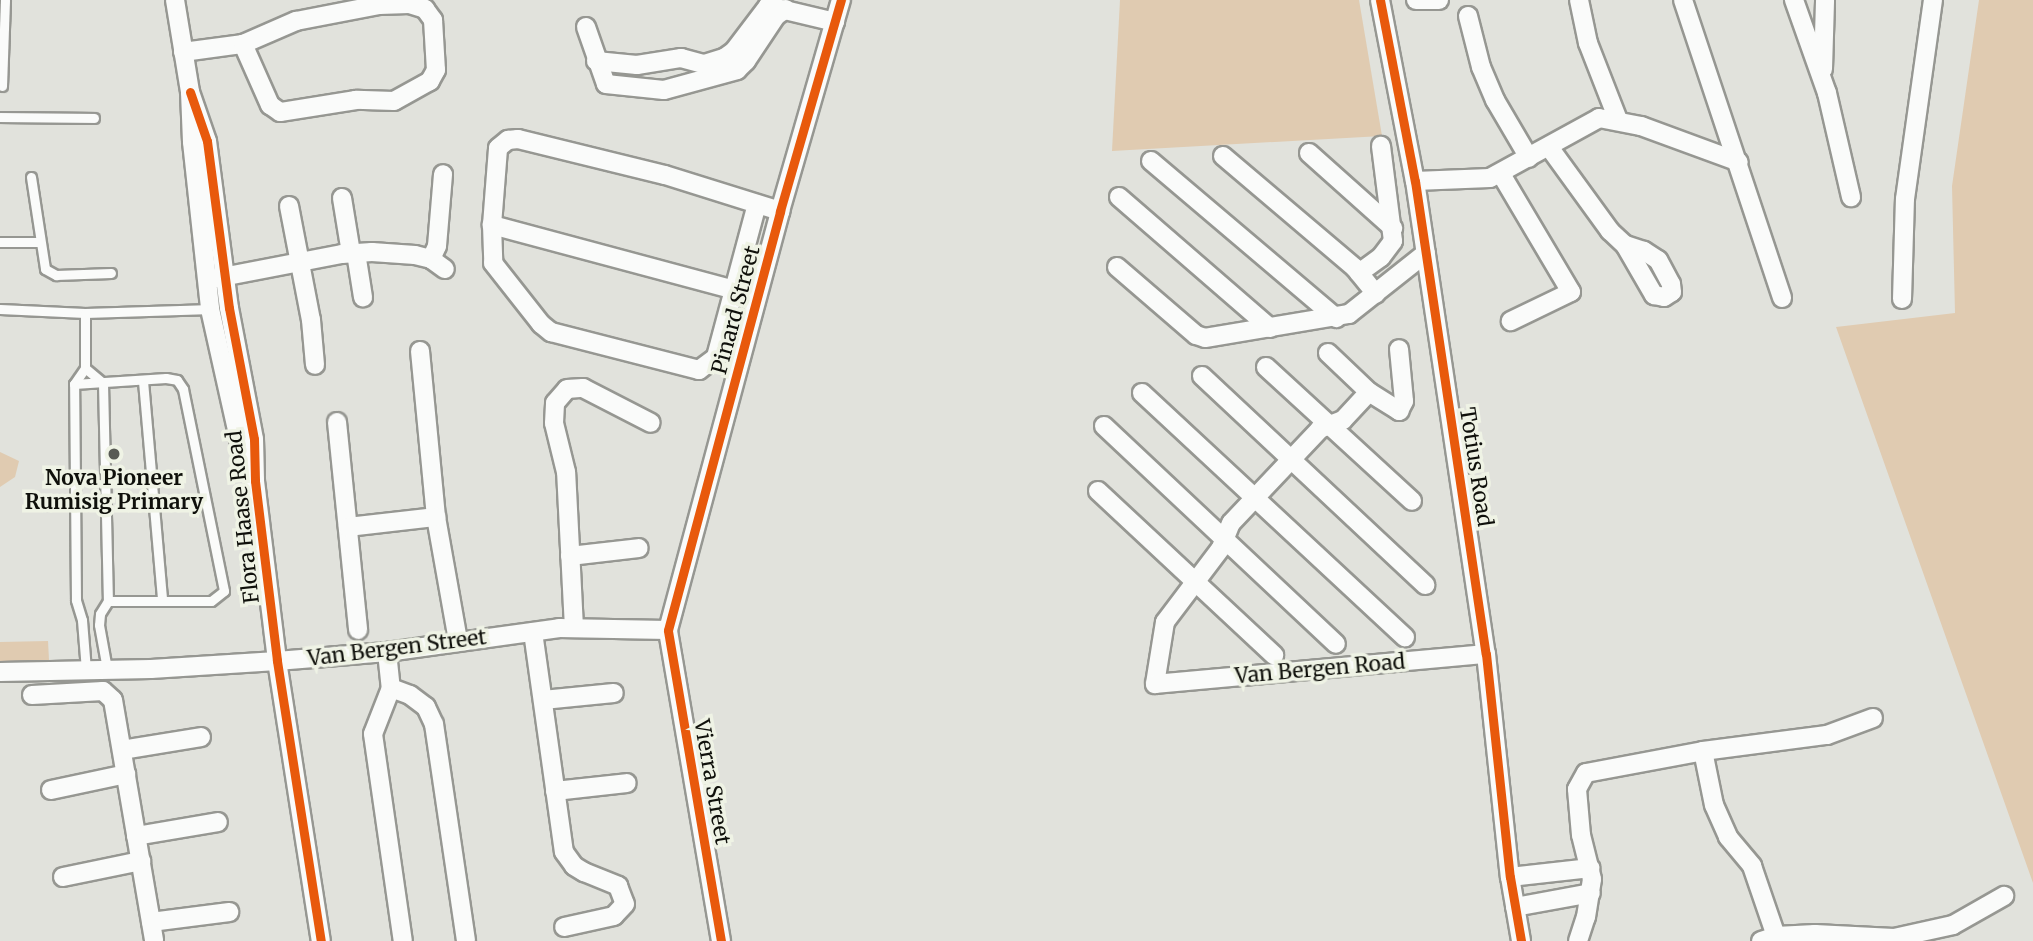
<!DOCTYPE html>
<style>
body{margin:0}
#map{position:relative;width:2033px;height:941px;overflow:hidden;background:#e1e2dc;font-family:Merriweather,serif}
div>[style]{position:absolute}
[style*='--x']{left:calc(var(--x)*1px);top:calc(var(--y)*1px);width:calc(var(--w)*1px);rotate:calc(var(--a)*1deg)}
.green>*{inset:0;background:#e0cbb1}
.roads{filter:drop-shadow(2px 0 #969792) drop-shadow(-2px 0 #969792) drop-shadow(0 2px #969792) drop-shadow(0 -2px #969792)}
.service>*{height:9px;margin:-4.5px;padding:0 4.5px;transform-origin:4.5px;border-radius:4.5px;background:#fafbfa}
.minor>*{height:18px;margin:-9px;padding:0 9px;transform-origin:9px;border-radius:9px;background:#fafbfa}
.cycleway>*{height:9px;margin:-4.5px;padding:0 4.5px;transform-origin:4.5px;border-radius:4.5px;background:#e8590c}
.dots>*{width:19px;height:19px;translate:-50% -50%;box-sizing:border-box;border:4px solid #eff3e5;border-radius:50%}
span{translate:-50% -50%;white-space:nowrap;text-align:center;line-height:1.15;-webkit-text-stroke:7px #eff3e5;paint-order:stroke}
.street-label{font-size:21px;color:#0f100b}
.poi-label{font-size:21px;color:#0f100b;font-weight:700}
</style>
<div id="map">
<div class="green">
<div style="clip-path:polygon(1120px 0,1359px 0,1382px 136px,1112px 151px)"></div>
<div style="clip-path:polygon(1979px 0,2033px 0,2033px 883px,1836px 327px,1955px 313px,1952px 186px)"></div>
<div style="clip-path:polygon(0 452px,19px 461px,15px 477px,0 487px)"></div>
<div style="clip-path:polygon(48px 641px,49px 660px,0 664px,0 642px)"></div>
</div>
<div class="roads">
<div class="service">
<div style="--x:2;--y:86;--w:86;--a:-88"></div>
<div style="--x:0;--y:117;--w:94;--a:0.6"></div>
<div style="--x:31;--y:177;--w:93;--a:81.3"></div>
<div style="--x:45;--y:269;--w:13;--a:29"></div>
<div style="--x:56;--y:275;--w:55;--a:-2.1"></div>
<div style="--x:0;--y:242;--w:40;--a:0"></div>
<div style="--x:0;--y:309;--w:85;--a:2.7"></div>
<div style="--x:85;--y:313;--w:127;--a:-1.8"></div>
<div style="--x:85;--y:313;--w:55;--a:90"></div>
<div style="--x:143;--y:381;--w:220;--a:85"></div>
<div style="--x:74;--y:384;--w:92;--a:-3.7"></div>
<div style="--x:166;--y:378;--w:11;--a:10"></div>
<div style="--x:177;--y:380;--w:11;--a:56"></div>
<div style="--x:183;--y:389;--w:206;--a:78.5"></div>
<div style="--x:224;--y:591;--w:16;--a:142"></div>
<div style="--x:211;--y:601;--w:103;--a:180"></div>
<div style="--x:86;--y:670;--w:50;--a:-94.6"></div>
<div style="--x:82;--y:620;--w:21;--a:-107"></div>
<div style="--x:76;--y:600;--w:216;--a:-90.5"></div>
<div style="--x:74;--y:384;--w:19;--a:-55"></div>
<div style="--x:85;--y:368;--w:23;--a:40"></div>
<div style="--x:103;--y:383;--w:218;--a:88.7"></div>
<div style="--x:108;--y:601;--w:15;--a:122"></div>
<div style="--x:100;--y:614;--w:11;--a:95"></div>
<div style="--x:99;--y:625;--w:45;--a:79.7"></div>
</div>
<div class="minor">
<div style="--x:175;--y:0;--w:93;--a:80.7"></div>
<div style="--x:190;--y:92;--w:50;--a:87.7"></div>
<div style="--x:192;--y:142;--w:168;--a:83.8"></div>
<div style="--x:210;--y:309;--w:137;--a:77.4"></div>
<div style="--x:240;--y:443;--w:27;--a:68"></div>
<div style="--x:1380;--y:0;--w:184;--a:79.1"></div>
<div style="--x:1415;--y:181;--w:478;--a:81.5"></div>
<div style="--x:1486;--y:654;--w:224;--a:83.9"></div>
<div style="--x:1510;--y:877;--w:65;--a:80.2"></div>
<div style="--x:1416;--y:0;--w:23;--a:0"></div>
<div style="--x:1579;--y:0;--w:44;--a:78.2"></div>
<div style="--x:1588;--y:43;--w:83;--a:68.7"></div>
<div style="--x:1683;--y:0;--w:314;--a:71.6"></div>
<div style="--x:1794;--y:0;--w:99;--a:70.5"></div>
<div style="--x:1827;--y:93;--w:107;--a:77"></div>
<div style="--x:1468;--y:16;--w:53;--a:75.7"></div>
<div style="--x:1481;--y:67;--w:36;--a:67"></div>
<div style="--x:1495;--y:100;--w:67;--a:59.6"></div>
<div style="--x:586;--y:27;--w:60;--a:70.7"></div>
<div style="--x:606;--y:84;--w:58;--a:5.9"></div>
<div style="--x:664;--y:90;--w:76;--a:-15.3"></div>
<div style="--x:737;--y:70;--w:13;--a:-45"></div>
<div style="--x:746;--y:61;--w:54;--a:-56.3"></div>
<div style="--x:776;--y:16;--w:12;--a:-35"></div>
<div style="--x:183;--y:52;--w:61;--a:-7.6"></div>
<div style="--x:243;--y:44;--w:58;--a:-23.5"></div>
<div style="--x:296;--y:21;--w:85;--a:-10.9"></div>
<div style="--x:379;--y:5;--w:30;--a:-2"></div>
<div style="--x:409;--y:4;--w:17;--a:17"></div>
<div style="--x:425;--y:9;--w:14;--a:54"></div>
<div style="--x:433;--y:20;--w:50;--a:86.6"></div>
<div style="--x:436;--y:70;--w:13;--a:119"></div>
<div style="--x:430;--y:81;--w:41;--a:150.9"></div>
<div style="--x:394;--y:101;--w:38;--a:-178"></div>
<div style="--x:356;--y:100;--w:77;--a:171"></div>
<div style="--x:280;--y:112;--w:12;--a:-145"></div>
<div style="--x:270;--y:105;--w:67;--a:-113.9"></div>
<div style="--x:596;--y:61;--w:41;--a:5.6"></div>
<div style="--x:637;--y:65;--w:45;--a:-9"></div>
<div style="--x:681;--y:58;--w:24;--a:15"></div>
<div style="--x:704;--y:64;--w:21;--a:-17"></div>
<div style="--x:724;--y:58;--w:12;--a:-35"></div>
<div style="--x:734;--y:51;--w:56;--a:-52.9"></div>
<div style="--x:768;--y:6;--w:69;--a:13.4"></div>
<div style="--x:1823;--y:69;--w:69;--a:-88.3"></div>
<div style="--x:190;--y:92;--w:52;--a:70.9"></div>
<div style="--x:207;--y:141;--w:168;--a:82.5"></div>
<div style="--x:229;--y:308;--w:133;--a:79.2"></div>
<div style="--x:254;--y:439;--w:42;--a:88.6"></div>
<div style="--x:255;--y:481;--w:181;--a:83"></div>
<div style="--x:277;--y:661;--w:283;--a:81.1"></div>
<div style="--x:1549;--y:147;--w:104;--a:54"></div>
<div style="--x:1610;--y:231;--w:21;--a:43"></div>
<div style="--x:1625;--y:245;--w:58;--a:59.9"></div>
<div style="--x:1654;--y:295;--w:10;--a:11"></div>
<div style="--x:1664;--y:297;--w:9;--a:-32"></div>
<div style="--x:1672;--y:292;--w:8;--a:-97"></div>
<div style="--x:1671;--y:284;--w:27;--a:-118"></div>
<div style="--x:1658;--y:260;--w:17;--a:-147"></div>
<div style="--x:1644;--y:251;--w:20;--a:-162"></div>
<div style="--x:1309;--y:153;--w:113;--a:41.8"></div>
<div style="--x:1223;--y:156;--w:173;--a:40.3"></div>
<div style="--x:1355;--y:268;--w:33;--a:51"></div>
<div style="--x:1151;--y:161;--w:243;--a:40.3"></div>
<div style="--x:1501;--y:174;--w:137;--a:59.3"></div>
<div style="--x:1571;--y:292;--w:67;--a:154.2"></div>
<div style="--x:1415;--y:181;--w:75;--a:-2.3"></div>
<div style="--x:1490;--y:178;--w:124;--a:-28.8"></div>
<div style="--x:1599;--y:118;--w:43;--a:10.8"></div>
<div style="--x:1641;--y:126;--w:104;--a:20.2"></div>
<div style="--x:1119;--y:197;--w:200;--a:40.9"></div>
<div style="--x:342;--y:198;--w:56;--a:80.7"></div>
<div style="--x:289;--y:206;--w:116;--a:79.1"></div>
<div style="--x:311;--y:320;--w:45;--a:84.9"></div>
<div style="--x:492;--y:225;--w:38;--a:88"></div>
<div style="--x:493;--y:263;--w:78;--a:51.8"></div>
<div style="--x:541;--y:324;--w:13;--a:39"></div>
<div style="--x:551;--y:332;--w:153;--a:14.4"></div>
<div style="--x:699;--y:370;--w:21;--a:-37"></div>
<div style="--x:716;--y:357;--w:158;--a:-75"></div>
<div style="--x:356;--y:253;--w:45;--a:81"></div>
<div style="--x:431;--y:259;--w:14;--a:-65"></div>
<div style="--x:437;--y:246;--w:72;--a:-85.2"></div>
<div style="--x:1117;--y:267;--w:104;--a:40.7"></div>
<div style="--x:1196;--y:335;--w:9;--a:18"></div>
<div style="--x:1205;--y:338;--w:146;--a:-9.5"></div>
<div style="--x:1349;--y:314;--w:98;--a:-38.4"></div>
<div style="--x:1359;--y:273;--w:27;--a:-36"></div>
<div style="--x:1381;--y:257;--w:20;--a:-53"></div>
<div style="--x:1393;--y:241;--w:96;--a:-97.2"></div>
<div style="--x:217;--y:278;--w:127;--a:-10.9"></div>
<div style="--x:342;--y:254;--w:30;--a:-4"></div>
<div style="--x:372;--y:252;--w:43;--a:4"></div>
<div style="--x:415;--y:255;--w:16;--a:14"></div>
<div style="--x:431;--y:259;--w:17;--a:36"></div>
<div style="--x:735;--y:290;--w:252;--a:-165"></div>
<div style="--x:492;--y:225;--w:77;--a:-85.5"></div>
<div style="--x:498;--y:148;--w:13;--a:-39"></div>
<div style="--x:508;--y:140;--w:10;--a:-6"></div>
<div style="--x:518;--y:139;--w:151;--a:13.8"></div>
<div style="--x:665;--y:175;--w:121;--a:17.4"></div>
<div style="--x:1902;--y:299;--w:100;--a:-88.3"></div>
<div style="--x:1905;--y:199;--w:201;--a:-82"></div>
<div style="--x:420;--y:351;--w:167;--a:84.5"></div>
<div style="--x:436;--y:517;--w:126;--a:79.9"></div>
<div style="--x:1328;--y:353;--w:57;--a:43.6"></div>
<div style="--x:1369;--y:392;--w:36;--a:32"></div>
<div style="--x:1399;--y:411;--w:11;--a:-63"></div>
<div style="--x:1404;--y:401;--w:52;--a:-95.5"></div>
<div style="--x:1266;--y:367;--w:198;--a:42.5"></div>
<div style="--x:1202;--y:376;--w:306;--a:43.1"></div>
<div style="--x:1369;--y:392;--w:38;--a:133"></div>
<div style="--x:1343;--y:420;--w:25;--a:159"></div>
<div style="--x:1320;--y:429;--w:129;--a:133.4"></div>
<div style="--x:1231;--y:523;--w:27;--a:112"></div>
<div style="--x:1221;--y:548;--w:93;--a:127.1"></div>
<div style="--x:1165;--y:622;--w:63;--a:99.2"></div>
<div style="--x:1155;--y:684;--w:332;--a:-5.2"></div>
<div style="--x:1142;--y:393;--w:359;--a:42.9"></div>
<div style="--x:337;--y:422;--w:209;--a:84.2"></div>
<div style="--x:1104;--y:426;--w:318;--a:43.2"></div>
<div style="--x:1098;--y:491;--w:241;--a:43"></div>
<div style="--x:348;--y:527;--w:89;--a:-6.5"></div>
<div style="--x:570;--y:556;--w:69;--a:-6.6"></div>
<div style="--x:574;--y:628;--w:156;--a:-92.9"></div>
<div style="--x:566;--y:472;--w:50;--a:-103.8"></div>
<div style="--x:554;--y:423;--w:20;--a:-87"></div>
<div style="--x:555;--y:403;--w:18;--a:-49"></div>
<div style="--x:567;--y:389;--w:16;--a:-4"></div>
<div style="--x:583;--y:388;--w:76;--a:27.2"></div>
<div style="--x:533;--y:632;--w:222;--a:82"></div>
<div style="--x:564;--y:852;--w:17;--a:54"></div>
<div style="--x:574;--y:866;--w:12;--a:31"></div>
<div style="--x:584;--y:872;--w:37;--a:22"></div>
<div style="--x:618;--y:886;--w:19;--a:69"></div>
<div style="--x:625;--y:904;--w:16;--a:133"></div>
<div style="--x:614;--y:916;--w:51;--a:167.6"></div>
<div style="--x:387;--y:652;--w:36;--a:84"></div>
<div style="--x:391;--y:688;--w:49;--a:111.4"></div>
<div style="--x:373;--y:734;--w:209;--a:81.8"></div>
<div style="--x:0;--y:672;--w:151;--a:-1.1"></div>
<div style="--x:151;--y:669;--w:126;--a:-3.6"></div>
<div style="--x:277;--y:661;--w:110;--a:-4.7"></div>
<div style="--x:387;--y:652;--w:174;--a:-7.9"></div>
<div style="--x:559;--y:628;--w:109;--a:1.1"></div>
<div style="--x:391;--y:688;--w:20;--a:20"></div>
<div style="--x:410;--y:695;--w:20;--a:37"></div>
<div style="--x:426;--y:707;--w:19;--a:65"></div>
<div style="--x:434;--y:724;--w:219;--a:81.6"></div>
<div style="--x:32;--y:695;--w:71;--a:-3.2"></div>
<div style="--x:103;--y:691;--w:13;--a:42"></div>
<div style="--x:113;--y:700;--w:244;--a:80.3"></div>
<div style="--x:543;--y:700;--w:71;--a:-5.6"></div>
<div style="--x:122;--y:750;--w:80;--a:-9.3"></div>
<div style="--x:1703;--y:751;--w:55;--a:78.5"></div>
<div style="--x:1714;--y:805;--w:35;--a:66"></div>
<div style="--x:1728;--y:837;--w:38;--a:50"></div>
<div style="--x:1752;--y:866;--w:74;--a:71.1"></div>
<div style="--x:51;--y:790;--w:77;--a:-12"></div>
<div style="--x:555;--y:791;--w:72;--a:-6.3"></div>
<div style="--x:136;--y:836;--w:83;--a:-9.7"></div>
<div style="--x:63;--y:877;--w:80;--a:-11.6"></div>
<div style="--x:1510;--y:877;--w:81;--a:-6.4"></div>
<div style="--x:1515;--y:907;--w:77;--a:-10.4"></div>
<div style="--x:151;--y:922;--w:79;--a:-7.3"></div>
<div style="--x:721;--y:941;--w:315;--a:-99.7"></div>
<div style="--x:668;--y:630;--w:434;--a:-75"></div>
<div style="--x:780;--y:211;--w:220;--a:-73.9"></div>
<div style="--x:1578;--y:941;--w:25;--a:-72"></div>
<div style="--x:1586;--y:917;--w:38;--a:-81"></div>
<div style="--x:1592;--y:879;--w:45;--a:-104"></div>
<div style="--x:1581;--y:835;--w:46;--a:-95"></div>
<div style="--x:1577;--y:789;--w:18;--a:-61"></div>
<div style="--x:1586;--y:773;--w:119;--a:-10.6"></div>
<div style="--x:1703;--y:751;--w:125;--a:-7.4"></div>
<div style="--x:1827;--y:735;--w:49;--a:-20.3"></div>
<div style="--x:1761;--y:941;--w:16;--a:-18"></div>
<div style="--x:1776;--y:936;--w:39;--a:-3"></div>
<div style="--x:1815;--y:934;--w:79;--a:2.9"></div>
<div style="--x:1894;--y:938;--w:60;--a:-12.4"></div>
<div style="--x:1953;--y:925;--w:59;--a:-29.6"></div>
</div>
</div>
<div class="cycleway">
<div style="--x:1380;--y:0;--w:184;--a:79.1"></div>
<div style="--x:1415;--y:181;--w:478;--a:81.5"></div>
<div style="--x:1486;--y:654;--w:224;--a:83.9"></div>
<div style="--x:1510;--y:877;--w:65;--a:80.2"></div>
<div style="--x:190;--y:92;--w:52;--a:70.9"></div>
<div style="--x:207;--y:141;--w:168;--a:82.5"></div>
<div style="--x:229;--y:308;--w:133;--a:79.2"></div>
<div style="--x:254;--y:439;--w:42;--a:88.6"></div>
<div style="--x:255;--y:481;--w:181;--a:83"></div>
<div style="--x:277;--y:661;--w:283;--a:81.1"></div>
<div style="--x:721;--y:941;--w:315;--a:-99.7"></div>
<div style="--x:668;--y:630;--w:434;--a:-75"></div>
<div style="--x:780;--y:211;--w:220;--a:-73.9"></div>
</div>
<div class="dots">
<div style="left:114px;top:454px;background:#585a54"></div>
</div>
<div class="street-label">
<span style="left:736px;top:310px;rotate:-75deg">Pinard Street</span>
<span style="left:1476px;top:467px;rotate:81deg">Totius Road</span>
<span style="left:243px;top:517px;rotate:-96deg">Flora Haase Road</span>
<span style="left:397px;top:648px;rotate:-7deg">Van Bergen Street</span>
<span style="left:1320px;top:669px;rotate:-5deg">Van Bergen Road</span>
<span style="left:712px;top:782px;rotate:80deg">Vierra Street</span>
</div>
<div class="poi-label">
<span style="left:114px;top:490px">Nova Pioneer<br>Rumisig Primary</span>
</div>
</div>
